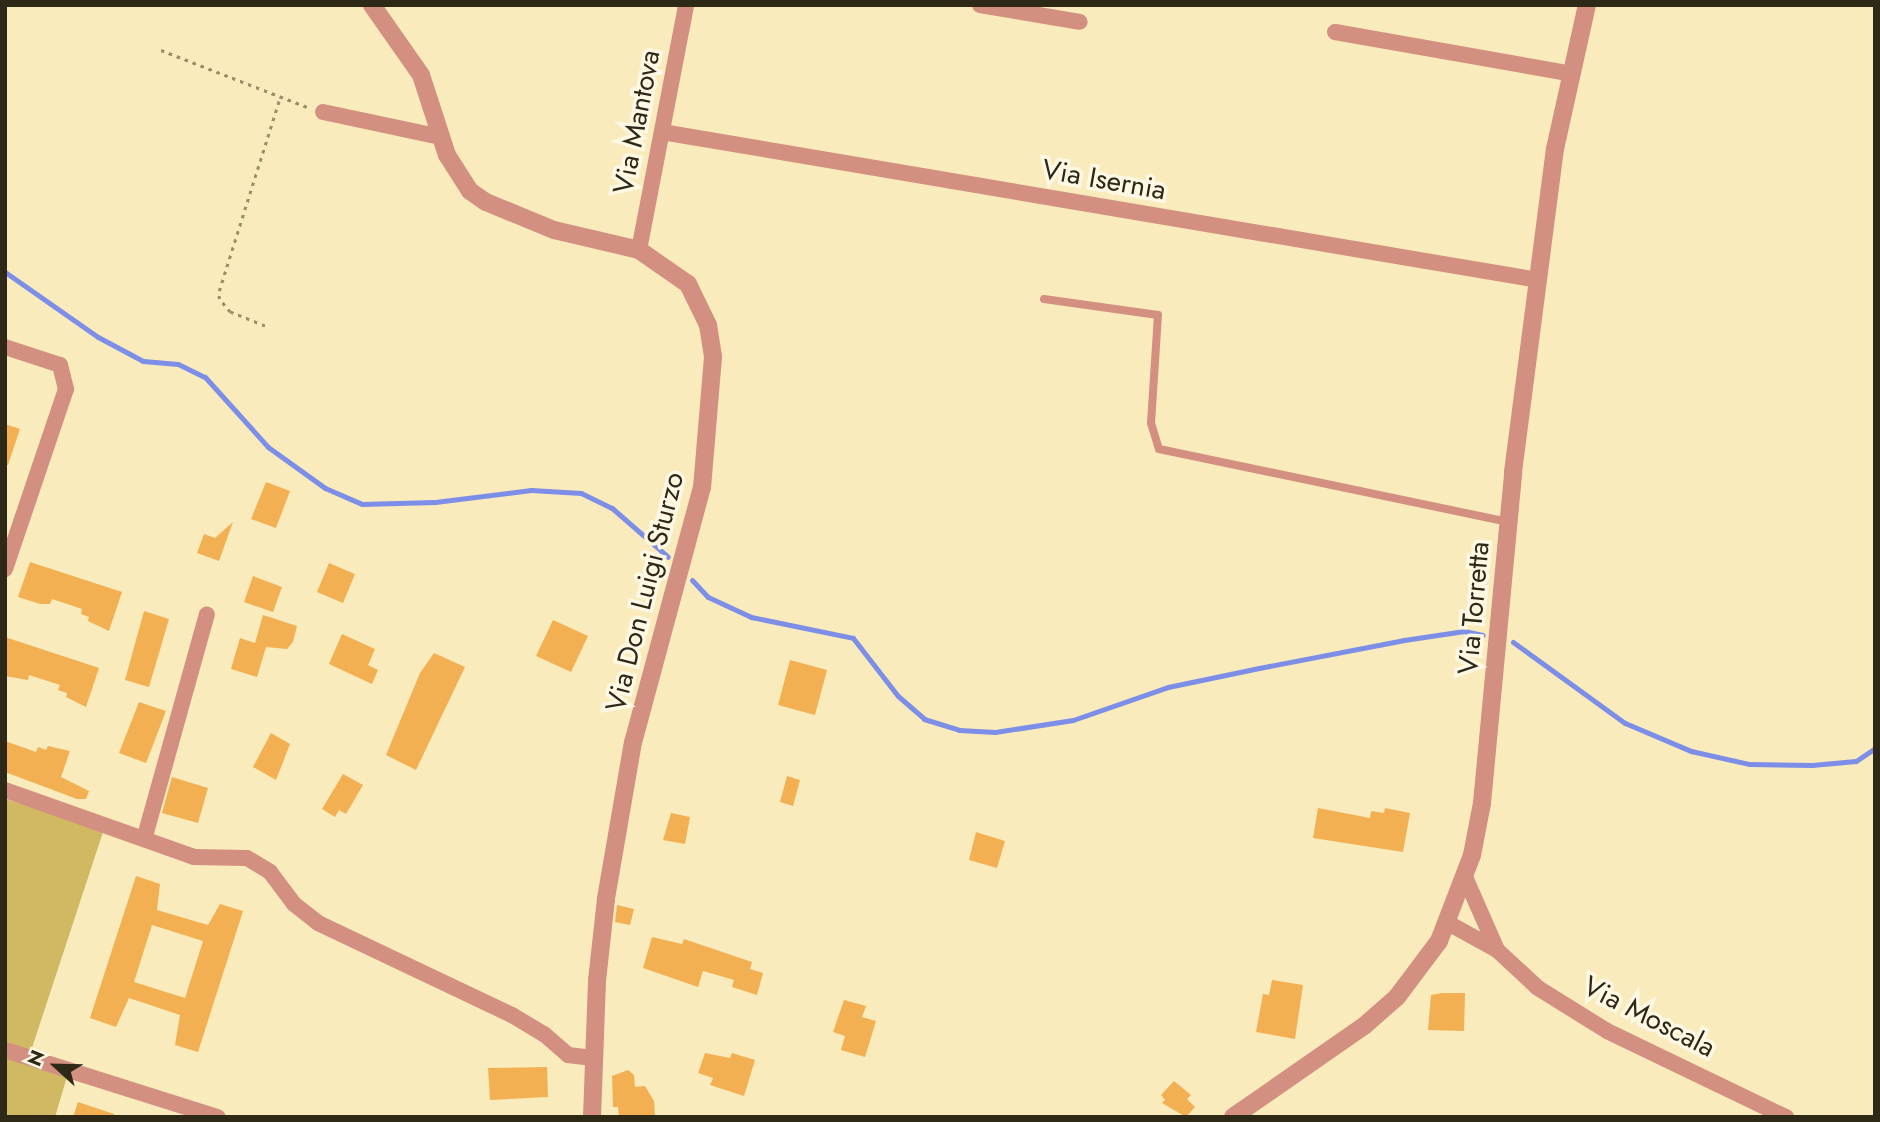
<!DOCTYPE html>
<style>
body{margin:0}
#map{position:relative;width:1880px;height:1122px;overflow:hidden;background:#f9ebbb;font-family:Jost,sans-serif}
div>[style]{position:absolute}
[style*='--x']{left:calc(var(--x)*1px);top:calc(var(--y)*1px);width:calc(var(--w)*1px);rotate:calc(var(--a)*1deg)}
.green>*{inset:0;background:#d1b964}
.stream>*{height:5px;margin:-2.5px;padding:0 2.5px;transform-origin:2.5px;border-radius:2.5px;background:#7c8ee7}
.building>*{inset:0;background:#f2b053}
.path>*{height:2.5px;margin-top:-1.25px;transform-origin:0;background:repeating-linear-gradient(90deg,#988e6c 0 3.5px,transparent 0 8.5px)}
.service>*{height:8px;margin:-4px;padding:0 4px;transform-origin:4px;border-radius:4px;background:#d38f80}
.minor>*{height:16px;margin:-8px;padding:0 8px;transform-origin:8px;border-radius:8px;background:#d38f80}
.tertiary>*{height:18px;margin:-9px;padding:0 9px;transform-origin:9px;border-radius:9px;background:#d38f80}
span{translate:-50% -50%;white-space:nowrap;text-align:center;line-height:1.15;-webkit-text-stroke:7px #fef8e5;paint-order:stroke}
.street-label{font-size:28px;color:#2e2816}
.frame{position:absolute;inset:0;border:7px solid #2e2816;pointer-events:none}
.north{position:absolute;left:21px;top:1031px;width:70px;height:70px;-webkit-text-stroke:5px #fef8e5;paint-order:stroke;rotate:292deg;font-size:19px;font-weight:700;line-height:28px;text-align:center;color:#2e2816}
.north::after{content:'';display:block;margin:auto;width:24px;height:32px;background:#2e2816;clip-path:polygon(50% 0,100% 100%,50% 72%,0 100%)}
</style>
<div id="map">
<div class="green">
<div style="clip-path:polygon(5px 799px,104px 829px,29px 1057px,69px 1070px,55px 1117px,5px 1117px)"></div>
</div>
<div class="stream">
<div style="--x:5;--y:272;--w:113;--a:35"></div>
<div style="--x:98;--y:337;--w:51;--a:28.1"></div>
<div style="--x:143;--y:361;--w:35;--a:5"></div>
<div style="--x:178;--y:364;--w:30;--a:26"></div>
<div style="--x:205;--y:377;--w:94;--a:48"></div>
<div style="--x:268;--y:447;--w:70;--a:35.7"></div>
<div style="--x:325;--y:488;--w:40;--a:23.4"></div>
<div style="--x:362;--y:504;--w:73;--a:-1.6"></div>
<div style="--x:435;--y:502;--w:97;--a:-7.1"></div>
<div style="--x:531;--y:490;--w:50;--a:3.4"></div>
<div style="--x:581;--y:493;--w:34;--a:26"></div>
<div style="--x:612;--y:508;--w:74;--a:41.2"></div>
<div style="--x:692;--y:580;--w:23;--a:47"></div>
<div style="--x:708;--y:597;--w:47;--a:24.9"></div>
<div style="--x:751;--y:617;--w:104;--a:11.6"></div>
<div style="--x:853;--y:638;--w:73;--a:52.2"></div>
<div style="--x:898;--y:696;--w:35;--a:41"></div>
<div style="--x:924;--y:719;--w:37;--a:17"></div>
<div style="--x:959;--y:730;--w:36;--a:3"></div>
<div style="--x:995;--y:732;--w:79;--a:-8.7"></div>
<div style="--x:1073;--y:720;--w:101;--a:-19.2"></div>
<div style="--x:1168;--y:687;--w:93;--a:-11.8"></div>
<div style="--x:1259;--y:668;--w:148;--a:-10.9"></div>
<div style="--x:1404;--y:640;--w:61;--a:-8.5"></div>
<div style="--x:1464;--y:631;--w:19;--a:12"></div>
<div style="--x:1513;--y:642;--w:138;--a:35.9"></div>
<div style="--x:1625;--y:723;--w:72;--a:23"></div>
<div style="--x:1691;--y:751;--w:59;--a:12.6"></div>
<div style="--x:1749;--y:764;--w:63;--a:0.9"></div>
<div style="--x:1812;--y:765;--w:44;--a:-5.2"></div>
<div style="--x:1856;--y:761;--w:23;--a:-34"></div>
</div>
<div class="building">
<div style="clip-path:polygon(5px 424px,20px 429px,8px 465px,5px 465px)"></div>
<div style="clip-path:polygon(266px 482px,290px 491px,276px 528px,251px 519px)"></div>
<div style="clip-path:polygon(233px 522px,219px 561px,197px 553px,204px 534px,215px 538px)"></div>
<div style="clip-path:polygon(30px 562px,122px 592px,109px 631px,88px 621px,89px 617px,81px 614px,82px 609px,52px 599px,50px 604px,40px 604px,18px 597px)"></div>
<div style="clip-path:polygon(329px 563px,355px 574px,343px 603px,317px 592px)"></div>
<div style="clip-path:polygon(253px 576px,282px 587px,273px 612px,244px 602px)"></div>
<div style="clip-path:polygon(144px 611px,169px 619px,149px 687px,125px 680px)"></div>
<div style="clip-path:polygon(263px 615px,297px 626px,293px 642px,287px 649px,266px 647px,257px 677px,231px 669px,240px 638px,255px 643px)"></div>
<div style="clip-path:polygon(553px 620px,588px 636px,571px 672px,536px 656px)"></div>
<div style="clip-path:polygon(342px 634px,375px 649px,368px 665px,378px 670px,372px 684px,329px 664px)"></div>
<div style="clip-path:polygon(5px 637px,99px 668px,86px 707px,66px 697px,67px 693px,58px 690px,60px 685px,29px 675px,28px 680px,5px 676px)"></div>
<div style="clip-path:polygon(434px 653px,465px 667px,416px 770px,386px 755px,420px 673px)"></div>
<div style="clip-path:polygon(790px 660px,827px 670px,815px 715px,778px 705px)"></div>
<div style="clip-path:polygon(139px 702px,166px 711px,146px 763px,119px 753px)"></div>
<div style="clip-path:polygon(271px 733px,290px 744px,276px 780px,253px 767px)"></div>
<div style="clip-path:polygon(5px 741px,36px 752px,38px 747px,46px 750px,48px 746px,70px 751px,61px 777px,89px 791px,86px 799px,77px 799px,5px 772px)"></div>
<div style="clip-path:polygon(343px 774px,363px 785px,346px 814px,339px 810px,335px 817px,322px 809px)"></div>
<div style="clip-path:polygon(787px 776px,800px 780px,793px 806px,780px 802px)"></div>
<div style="clip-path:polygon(172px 777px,208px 788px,198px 823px,162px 813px)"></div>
<div style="clip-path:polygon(1318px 808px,1370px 818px,1371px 811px,1384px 813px,1385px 808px,1410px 813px,1403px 852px,1313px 838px)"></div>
<div style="clip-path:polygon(671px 813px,690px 817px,685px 844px,663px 840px)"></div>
<div style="clip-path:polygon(976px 832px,1005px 841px,997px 868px,969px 860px)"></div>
<div style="clip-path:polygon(evenodd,136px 876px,160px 884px,157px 910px,208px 925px,220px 904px,243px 911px,198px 1052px,175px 1045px,180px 1015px,129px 998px,116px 1027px,90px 1018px,136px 876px,152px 925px,203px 941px,185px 998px,134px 982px,152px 925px)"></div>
<div style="clip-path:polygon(617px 905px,634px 909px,630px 925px,615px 922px)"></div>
<div style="clip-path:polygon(652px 937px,682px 944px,684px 939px,752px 962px,750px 969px,763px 973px,757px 995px,732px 987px,734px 980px,703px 971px,698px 987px,643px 968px)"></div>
<div style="clip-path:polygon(1272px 980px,1303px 985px,1295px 1039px,1256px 1032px,1263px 994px,1269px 995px)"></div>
<div style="clip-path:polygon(1442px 993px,1465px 993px,1464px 1031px,1428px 1030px,1431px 995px)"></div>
<div style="clip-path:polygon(844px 1000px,866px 1006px,862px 1017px,876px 1021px,865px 1057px,841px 1050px,845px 1036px,833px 1032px)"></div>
<div style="clip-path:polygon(705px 1053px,730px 1058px,732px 1053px,755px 1060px,744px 1096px,710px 1085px,713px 1078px,698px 1073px)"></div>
<div style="clip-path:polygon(547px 1067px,548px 1097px,490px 1100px,488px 1068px)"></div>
<div style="clip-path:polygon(628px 1070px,634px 1075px,635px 1087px,645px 1086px,654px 1101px,655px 1115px,619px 1117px,618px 1107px,613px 1107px,612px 1076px)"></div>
<div style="clip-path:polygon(1174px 1081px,1191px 1095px,1187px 1099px,1195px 1107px,1186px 1117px,1162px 1103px,1165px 1100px,1161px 1095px)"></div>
<div style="clip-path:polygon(78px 1102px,114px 1114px,114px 1117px,73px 1117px)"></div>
</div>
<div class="path">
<div style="--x:161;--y:50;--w:157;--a:21.3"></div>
<div style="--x:265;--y:326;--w:38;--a:-158"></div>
<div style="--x:230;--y:312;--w:17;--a:-130"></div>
<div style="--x:219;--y:299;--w:8;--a:-90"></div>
<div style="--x:219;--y:291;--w:203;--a:-72.5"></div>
</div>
<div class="service">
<div style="--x:1044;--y:299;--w:115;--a:8"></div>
<div style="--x:1158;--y:315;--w:108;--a:93.7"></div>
<div style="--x:1151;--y:423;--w:27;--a:73"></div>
<div style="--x:1159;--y:449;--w:357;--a:11.8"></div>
</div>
<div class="minor">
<div style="--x:980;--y:5;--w:101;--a:9.6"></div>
<div style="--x:1335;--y:32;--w:241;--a:10"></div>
<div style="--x:323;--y:112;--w:121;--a:12"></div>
<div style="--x:662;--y:132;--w:888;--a:9.59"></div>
<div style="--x:639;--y:250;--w:249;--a:-79.1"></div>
<div style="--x:5;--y:347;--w:58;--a:18.1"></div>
<div style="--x:60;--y:365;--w:25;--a:76"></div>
<div style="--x:66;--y:389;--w:190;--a:108.7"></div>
<div style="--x:5;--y:790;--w:201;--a:19.5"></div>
<div style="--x:194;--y:857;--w:53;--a:1.1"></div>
<div style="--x:247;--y:858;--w:27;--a:31"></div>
<div style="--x:270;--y:872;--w:40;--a:53"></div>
<div style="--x:294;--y:904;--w:31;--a:38"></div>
<div style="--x:318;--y:923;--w:215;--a:25.4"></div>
<div style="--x:512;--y:1015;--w:37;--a:31"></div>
<div style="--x:544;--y:1034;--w:32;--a:41"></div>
<div style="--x:568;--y:1055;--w:25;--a:7"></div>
<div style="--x:145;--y:836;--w:230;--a:-74.4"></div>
<div style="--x:1465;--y:877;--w:80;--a:66.3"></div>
<div style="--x:1448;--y:923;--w:56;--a:28.9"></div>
<div style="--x:1497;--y:950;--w:56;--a:42.8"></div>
<div style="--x:1538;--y:988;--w:81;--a:31.9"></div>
<div style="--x:1607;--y:1031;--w:199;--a:25.7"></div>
<div style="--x:5;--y:1050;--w:223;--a:17.5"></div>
</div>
<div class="tertiary">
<div style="--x:372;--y:5;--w:85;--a:55"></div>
<div style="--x:421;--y:75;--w:84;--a:72"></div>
<div style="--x:447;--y:155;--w:43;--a:57.4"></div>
<div style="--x:470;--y:191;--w:19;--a:35"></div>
<div style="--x:486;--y:202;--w:74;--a:22.4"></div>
<div style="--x:554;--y:230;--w:87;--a:13.2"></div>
<div style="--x:639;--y:250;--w:60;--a:34.8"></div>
<div style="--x:688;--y:284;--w:46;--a:64"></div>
<div style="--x:708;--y:325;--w:32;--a:81"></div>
<div style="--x:713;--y:357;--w:130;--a:94.8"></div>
<div style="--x:702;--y:487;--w:264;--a:105.1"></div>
<div style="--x:633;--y:742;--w:159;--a:99.8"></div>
<div style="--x:606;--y:899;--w:82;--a:96.3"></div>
<div style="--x:597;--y:981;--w:136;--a:92.1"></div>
<div style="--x:1233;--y:1117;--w:160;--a:-34.8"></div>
<div style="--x:1364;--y:1026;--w:44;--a:-41.3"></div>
<div style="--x:1397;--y:997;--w:70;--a:-53.1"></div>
<div style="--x:1439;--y:941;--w:92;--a:-69"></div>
<div style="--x:1472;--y:855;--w:53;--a:-79.1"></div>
<div style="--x:1482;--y:803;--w:332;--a:-84.6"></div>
<div style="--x:1513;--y:472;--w:326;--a:-82.6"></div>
<div style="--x:1555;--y:149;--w:148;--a:-77.5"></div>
</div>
<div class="street-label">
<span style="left:637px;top:122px;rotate:-79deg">Via Mantova</span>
<span style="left:1104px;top:180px;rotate:10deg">Via Isernia</span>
<span style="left:645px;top:592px;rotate:-76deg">Via Don Luigi Sturzo</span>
<span style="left:1474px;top:608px;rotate:-85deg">Via Torretta</span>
<span style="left:1649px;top:1017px;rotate:27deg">Via Moscala</span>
</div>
<div class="frame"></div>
<div class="north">N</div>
</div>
